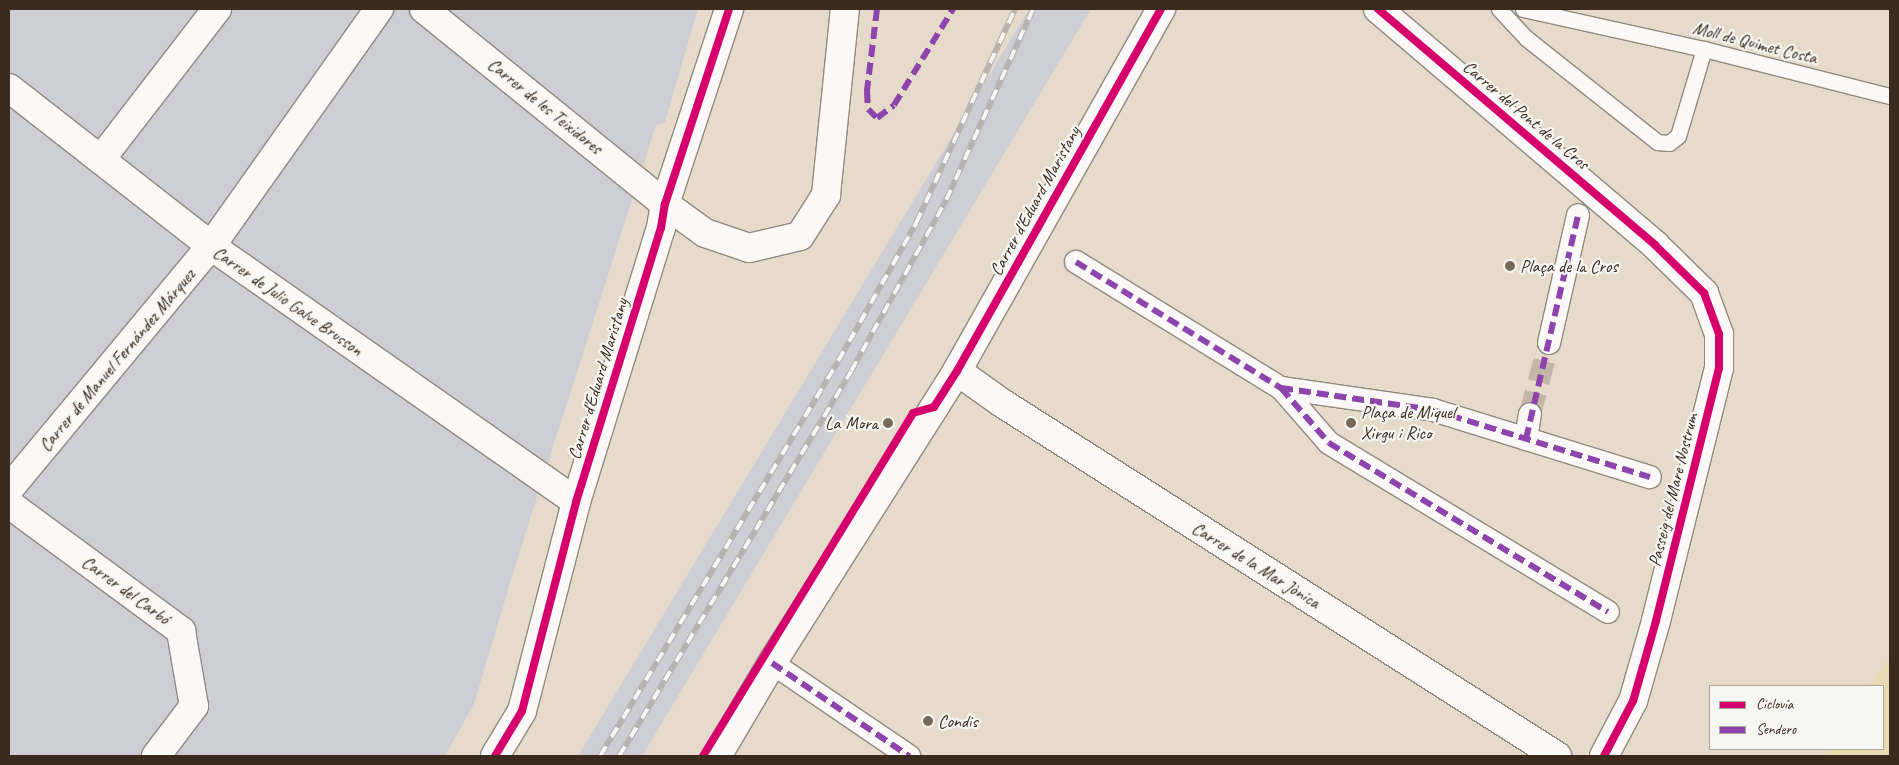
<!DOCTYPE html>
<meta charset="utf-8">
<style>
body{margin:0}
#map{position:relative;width:1899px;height:765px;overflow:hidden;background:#e6daca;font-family:Caveat,sans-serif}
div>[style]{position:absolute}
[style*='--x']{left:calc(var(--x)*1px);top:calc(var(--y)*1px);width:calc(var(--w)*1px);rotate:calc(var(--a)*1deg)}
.industrial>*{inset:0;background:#cdced5}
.sand>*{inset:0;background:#eadab2}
.pedestrian-tunnel>*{height:22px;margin-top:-11px;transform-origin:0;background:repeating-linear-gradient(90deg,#c4b7a8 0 22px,transparent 0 33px)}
.roads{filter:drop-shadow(1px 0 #91897e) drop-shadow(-1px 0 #91897e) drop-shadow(0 1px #91897e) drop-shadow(0 -1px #91897e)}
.service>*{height:15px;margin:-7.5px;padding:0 7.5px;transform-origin:7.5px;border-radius:7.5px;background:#fbf9f7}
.pedestrian>*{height:22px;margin:-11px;padding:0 11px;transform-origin:11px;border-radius:11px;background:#fbf9f7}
.minor>*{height:28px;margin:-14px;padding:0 14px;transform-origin:14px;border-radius:14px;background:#fbf9f7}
.rail>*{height:5.5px;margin-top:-2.75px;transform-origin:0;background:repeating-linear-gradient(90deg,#f6f6f2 0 11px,#b6b2ae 0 22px);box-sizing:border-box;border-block:1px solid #b6b2ae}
.quiet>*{height:6px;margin-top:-3px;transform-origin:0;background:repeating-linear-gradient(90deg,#8e44ad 0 12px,transparent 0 18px)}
.cycleway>*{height:8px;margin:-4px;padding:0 4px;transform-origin:4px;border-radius:4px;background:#d6006c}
.dots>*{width:14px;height:14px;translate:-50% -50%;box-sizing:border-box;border:2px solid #f6f6f2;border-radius:50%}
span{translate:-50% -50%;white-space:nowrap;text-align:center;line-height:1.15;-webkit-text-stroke:4.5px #f6f6f2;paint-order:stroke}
.street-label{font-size:18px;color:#3b2a1e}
.poi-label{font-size:18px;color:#3b2a1e}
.left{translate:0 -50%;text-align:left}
.right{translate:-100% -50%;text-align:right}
.frame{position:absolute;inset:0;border:10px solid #3b2a1e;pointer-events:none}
.legend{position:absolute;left:1709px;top:685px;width:175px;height:65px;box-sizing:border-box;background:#f6f6f2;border:1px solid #aba49d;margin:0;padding:6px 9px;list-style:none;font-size:15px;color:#3b2a1e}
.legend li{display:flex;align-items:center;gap:10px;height:25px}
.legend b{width:25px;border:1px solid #aba49d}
</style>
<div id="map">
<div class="industrial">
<div style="clip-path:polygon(9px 9px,698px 9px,665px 122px,656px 125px,517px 560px,474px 704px,445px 756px,9px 756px)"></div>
<div style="clip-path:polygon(1029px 9px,1091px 9px,642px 756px,578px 756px)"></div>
</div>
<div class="sand">
<div style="clip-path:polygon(1890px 656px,1890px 756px,1824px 756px,1829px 749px,1883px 749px,1883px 686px,1870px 686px)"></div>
</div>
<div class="pedestrian-tunnel">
<div style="--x:1530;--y:414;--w:73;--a:-75"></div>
</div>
<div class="roads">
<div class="service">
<div style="--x:1499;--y:9;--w:40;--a:47"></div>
<div style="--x:1526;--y:38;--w:167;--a:38.4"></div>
<div style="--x:1657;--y:142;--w:12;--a:5"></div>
<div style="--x:1669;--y:143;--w:11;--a:-38"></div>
<div style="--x:1678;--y:136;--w:91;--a:-73.4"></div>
<div style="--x:1523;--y:9;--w:185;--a:12.5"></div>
<div style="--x:1704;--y:49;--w:192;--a:14.2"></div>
</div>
<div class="pedestrian">
<div style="--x:1076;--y:262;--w:241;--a:31.6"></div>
<div style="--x:1281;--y:388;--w:73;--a:48.9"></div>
<div style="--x:1329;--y:443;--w:326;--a:31.2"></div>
<div style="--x:1549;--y:343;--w:131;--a:-77.2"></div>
<div style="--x:1281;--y:388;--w:154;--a:8.2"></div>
<div style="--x:1433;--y:410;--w:227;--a:17.2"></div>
<div style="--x:1526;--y:439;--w:25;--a:-81"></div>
<div style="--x:772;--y:663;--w:166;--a:34.2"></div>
</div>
<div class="minor">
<div style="--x:424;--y:9;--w:310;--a:39"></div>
<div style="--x:665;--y:204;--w:49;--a:35.9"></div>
<div style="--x:705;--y:233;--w:46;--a:18.8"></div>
<div style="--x:749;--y:248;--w:52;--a:-13.2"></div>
<div style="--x:800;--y:236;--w:49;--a:-57.6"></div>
<div style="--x:826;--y:195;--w:187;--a:-84.2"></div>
<div style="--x:1378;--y:9;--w:364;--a:40.4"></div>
<div style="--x:1655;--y:245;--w:69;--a:44.4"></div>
<div style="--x:1704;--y:293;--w:44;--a:69.9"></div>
<div style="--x:1719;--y:334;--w:34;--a:90"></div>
<div style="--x:1719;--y:368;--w:261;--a:104"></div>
<div style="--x:1656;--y:621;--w:83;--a:106"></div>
<div style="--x:1633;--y:701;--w:62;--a:117.8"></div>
<div style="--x:9;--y:88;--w:256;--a:38"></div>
<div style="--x:211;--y:246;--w:446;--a:35"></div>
<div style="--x:101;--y:159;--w:190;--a:-52.3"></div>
<div style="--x:957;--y:371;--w:55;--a:35.4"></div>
<div style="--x:1002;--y:403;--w:658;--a:32.46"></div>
<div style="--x:9;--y:489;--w:316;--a:-50.3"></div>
<div style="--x:211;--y:246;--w:291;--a:-54.7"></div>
<div style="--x:9;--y:504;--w:214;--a:36.4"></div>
<div style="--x:181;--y:631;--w:76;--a:80.2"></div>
<div style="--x:194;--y:706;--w:63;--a:127.2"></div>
<div style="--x:495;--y:756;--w:52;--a:-59"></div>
<div style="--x:522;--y:711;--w:216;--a:-75.5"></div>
<div style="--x:576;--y:502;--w:287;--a:-72.8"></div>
<div style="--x:661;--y:228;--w:24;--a:-81"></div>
<div style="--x:665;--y:204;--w:205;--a:-71.8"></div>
<div style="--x:717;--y:756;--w:108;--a:-59.4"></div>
<div style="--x:772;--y:663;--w:346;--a:-57.6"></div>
<div style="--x:957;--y:371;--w:416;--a:-60.6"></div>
</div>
</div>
<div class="rail">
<div style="--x:600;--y:756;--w:461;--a:-58.9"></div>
<div style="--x:838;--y:361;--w:159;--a:-60.5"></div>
<div style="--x:916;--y:223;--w:236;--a:-65.2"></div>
<div style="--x:619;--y:756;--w:449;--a:-58.9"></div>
<div style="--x:851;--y:371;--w:196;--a:-60.9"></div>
<div style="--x:946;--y:200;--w:210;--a:-65.5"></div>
</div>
<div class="quiet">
<div style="--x:877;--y:9;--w:83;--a:97"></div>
<div style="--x:867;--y:91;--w:18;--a:87"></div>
<div style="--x:868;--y:109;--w:13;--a:45"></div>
<div style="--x:877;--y:118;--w:21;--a:-37"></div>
<div style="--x:894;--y:105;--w:113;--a:-58.4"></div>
<div style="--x:1076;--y:262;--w:241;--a:31.6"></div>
<div style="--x:1281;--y:388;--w:73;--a:48.9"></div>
<div style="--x:1329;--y:443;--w:326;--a:31.2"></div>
<div style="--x:1281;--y:388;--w:154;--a:8.2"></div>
<div style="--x:1433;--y:410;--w:227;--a:17.2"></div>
<div style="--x:1526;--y:439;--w:230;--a:-76.9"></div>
<div style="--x:772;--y:663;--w:166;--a:34.2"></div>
</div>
<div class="cycleway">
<div style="--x:1378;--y:9;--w:364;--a:40.4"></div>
<div style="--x:1655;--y:245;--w:69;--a:44.4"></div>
<div style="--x:1704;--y:293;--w:44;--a:69.9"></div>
<div style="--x:1719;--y:334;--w:34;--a:90"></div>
<div style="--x:1719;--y:368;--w:261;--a:104"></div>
<div style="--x:1656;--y:621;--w:83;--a:106"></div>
<div style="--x:1633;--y:701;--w:62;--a:117.8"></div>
<div style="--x:495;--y:756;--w:52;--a:-59"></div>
<div style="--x:522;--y:711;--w:216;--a:-75.5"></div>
<div style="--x:576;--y:502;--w:287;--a:-72.8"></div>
<div style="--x:661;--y:228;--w:24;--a:-81"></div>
<div style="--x:665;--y:204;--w:205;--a:-71.8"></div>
<div style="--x:703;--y:756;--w:402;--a:-58.5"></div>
<div style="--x:913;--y:413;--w:22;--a:-16"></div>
<div style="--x:934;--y:407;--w:43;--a:-57.4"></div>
<div style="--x:957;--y:371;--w:416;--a:-60.6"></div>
</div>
<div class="dots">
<div style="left:1510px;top:266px;background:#77685a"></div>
<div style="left:888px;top:423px;background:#77685a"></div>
<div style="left:1351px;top:423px;background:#77685a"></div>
<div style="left:928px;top:721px;background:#77685a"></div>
</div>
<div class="street-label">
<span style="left:1755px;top:43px;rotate:14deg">Moll de Quimet Costa</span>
<span style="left:545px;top:106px;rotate:39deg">Carrer de les Teixidores</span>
<span style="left:1526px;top:115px;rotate:40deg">Carrer del Pont de la Cros</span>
<span style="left:1035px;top:201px;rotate:-61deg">Carrer d'Eduard Maristany</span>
<span style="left:288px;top:301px;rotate:35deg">Carrer de Julio Galve Brusson</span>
<span style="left:117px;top:360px;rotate:-50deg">Carrer de Manuel Fernández Márquez</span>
<span style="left:598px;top:379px;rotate:-73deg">Carrer d'Eduard Maristany</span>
<span style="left:1673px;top:490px;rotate:-76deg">Passeig del Mare Nostrum</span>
<span style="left:1256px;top:565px;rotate:32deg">Carrer de la Mar Jònica</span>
<span style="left:126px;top:590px;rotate:36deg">Carrer del Carbó</span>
</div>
<div class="poi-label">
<span class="left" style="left:1520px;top:266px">Plaça de la Cros</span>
<span class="left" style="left:1361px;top:423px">Plaça de Miquel<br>Xirgu i Rico</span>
<span class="right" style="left:878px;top:423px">La Mora</span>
<span class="left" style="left:938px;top:721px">Condis</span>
</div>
<div class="frame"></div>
<ul class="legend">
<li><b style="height:6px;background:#d6006c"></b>Ciclovía</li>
<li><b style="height:6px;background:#8e44ad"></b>Sendero</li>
</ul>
</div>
